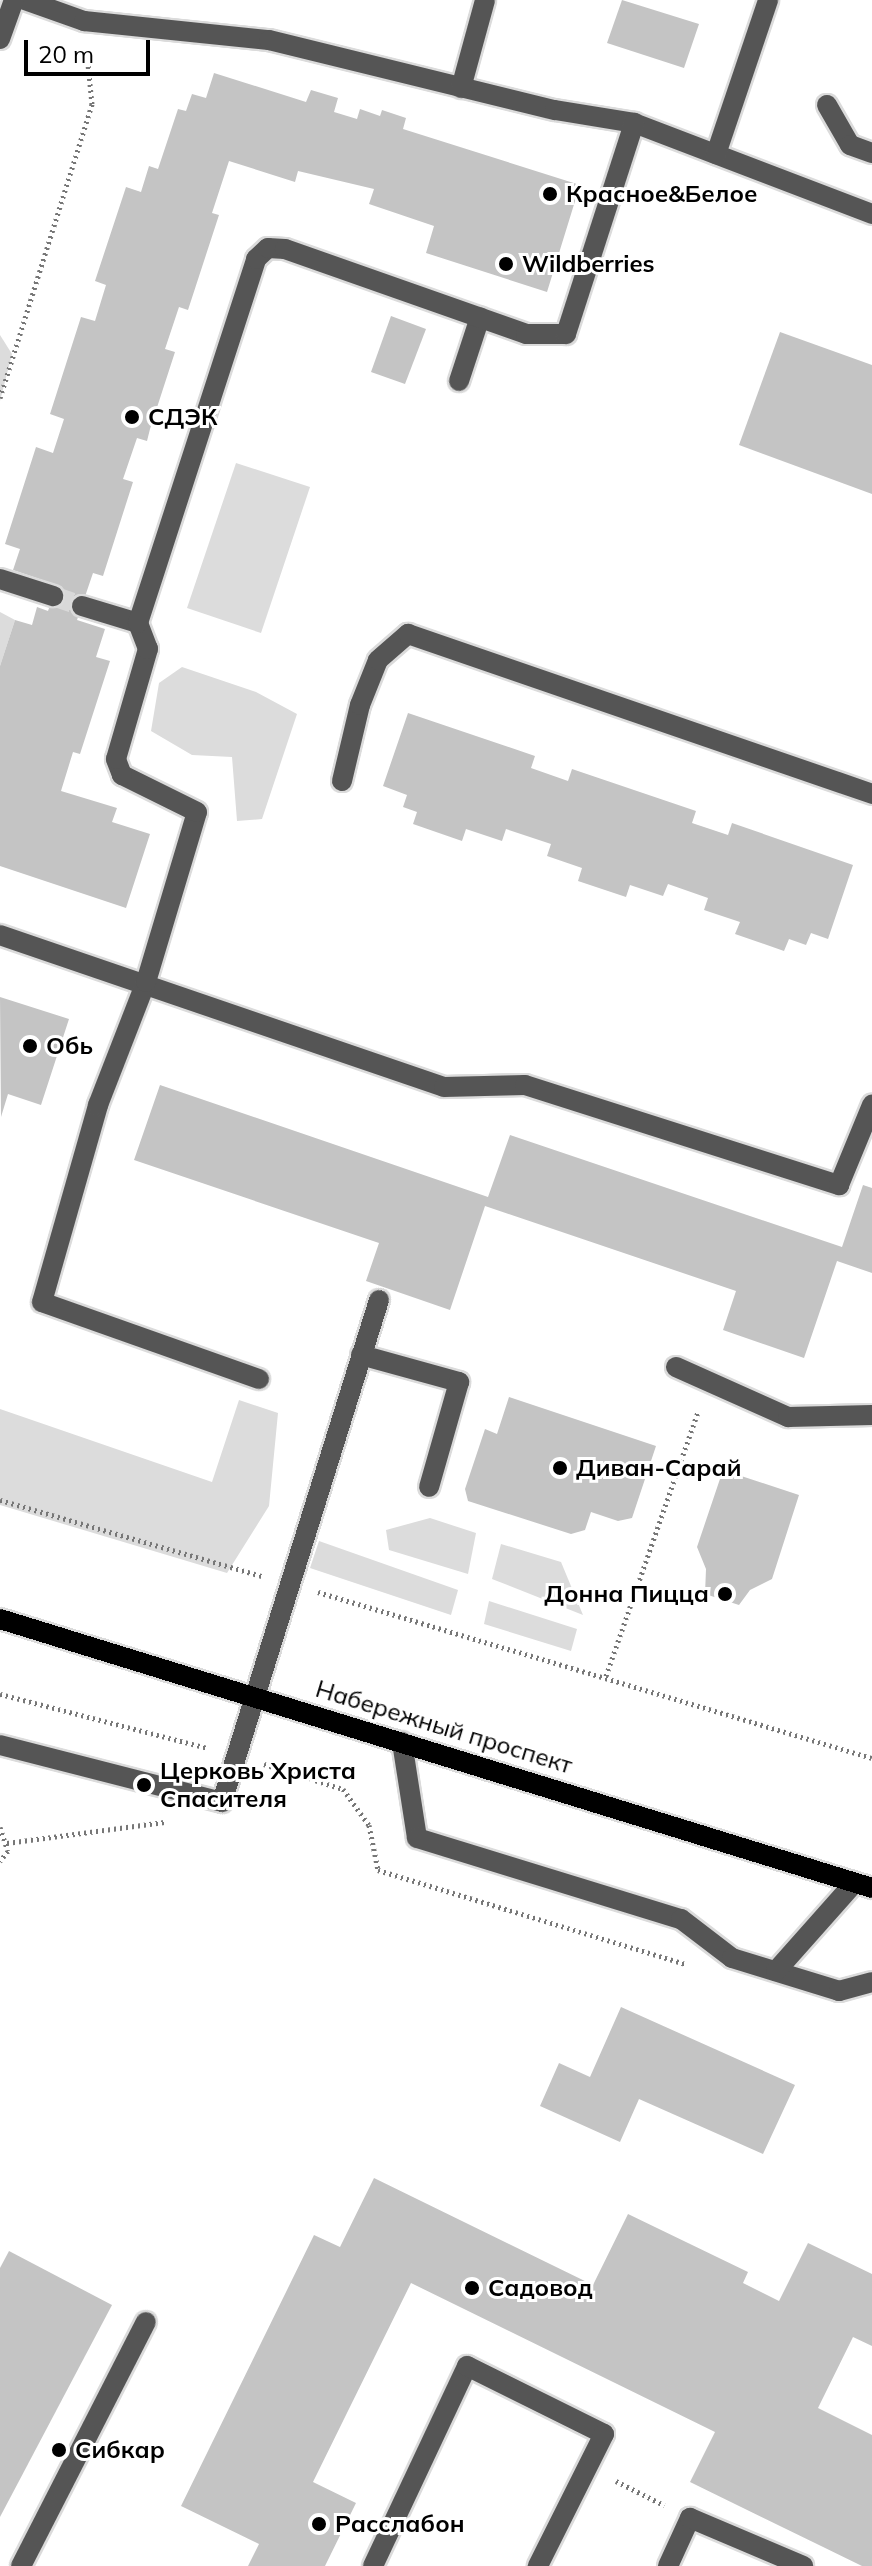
<!DOCTYPE html>
<meta charset="utf-8">
<style>
body{margin:0}
#map{position:relative;width:872px;height:2566px;overflow:hidden;background:#fff;font-family:Mulish,sans-serif}
div>[style]{position:absolute}
[style*='--x']{left:calc(var(--x)*1px);top:calc(var(--y)*1px);width:calc(var(--w)*1px);rotate:calc(var(--a)*1deg)}
.green>*{inset:0;background:#dcdcdc}
.building>*{inset:0;background:#c4c4c4}
.minor-tunnel>*{height:20px;margin-top:-10px;transform-origin:0;background:repeating-linear-gradient(90deg,#d9d9d9 0 20px,transparent 0 30px)}
.path>*{height:5px;margin-top:-2.5px;transform-origin:0;background:repeating-linear-gradient(90deg,#777 0 2px,transparent 0 6px)}
.roads{filter:drop-shadow(2px 0 #dbdbdb) drop-shadow(-2px 0 #dbdbdb) drop-shadow(0 2px #dbdbdb) drop-shadow(0 -2px #dbdbdb)}
.minor>*{height:20px;margin:-10px;padding:0 10px;transform-origin:10px;border-radius:10px;background:#555}
.major>*{height:20px;margin:-10px;padding:0 10px;transform-origin:10px;border-radius:10px;background:#000}
.dots>*{width:22px;height:22px;translate:-50% -50%;box-sizing:border-box;border:4px solid #fff;border-radius:50%}
span{translate:-50% -50%;white-space:nowrap;text-align:center;line-height:1.15;-webkit-text-stroke:6px #fff;paint-order:stroke}
.poi-label{font-size:24px;color:#000;font-weight:700}
.left{translate:0 -50%;text-align:left}
.right{translate:-100% -50%;text-align:right}
.street-label{font-size:24px;color:#000}
.scale{position:absolute;left:24px;top:40px;width:126px;height:36px;box-sizing:border-box;border:4px solid #000;border-top:0;padding-left:10px;font-size:24px;line-height:28px;white-space:nowrap;color:#000;-webkit-text-stroke:6px #fff;paint-order:stroke}
</style>
<div id="map">
<div class="green">
<div style="clip-path:polygon(0 335px,12px 354px,0 401px)"></div>
<div style="clip-path:polygon(236px 463px,310px 487px,261px 633px,187px 608px)"></div>
<div style="clip-path:polygon(0 612px,15px 620px,0 666px)"></div>
<div style="clip-path:polygon(182px 667px,256px 692px,297px 714px,262px 819px,237px 821px,232px 757px,192px 755px,151px 731px,159px 683px)"></div>
<div style="clip-path:polygon(239px 1400px,278px 1413px,269px 1506px,227px 1573px,0 1505px,0 1409px,212px 1482px)"></div>
<div style="clip-path:polygon(430px 1518px,476px 1533px,468px 1574px,389px 1550px,386px 1530px)"></div>
<div style="clip-path:polygon(319px 1541px,458px 1590px,451px 1615px,310px 1568px)"></div>
<div style="clip-path:polygon(501px 1544px,561px 1562px,583px 1615px,492px 1579px)"></div>
<div style="clip-path:polygon(489px 1601px,577px 1629px,571px 1651px,484px 1624px)"></div>
</div>
<div class="building">
<div style="clip-path:polygon(622px 0,699px 24px,684px 68px,607px 43px)"></div>
<div style="clip-path:polygon(214px 73px,306px 102px,311px 90px,338px 98px,334px 112px,357px 119px,360px 109px,380px 116px,382px 110px,406px 118px,403px 129px,580px 185px,547px 292px,426px 253px,434px 226px,369px 204px,374px 189px,298px 171px,295px 182px,229px 161px,212px 213px,219px 215px,188px 310px,179px 307px,165px 349px,175px 352px,150px 429px,147px 441px,137px 438px,123px 479px,133px 482px,103px 576px,93px 573px,77px 620px,105px 629px,96px 657px,110px 661px,80px 754px,73px 752px,61px 791px,117px 808px,112px 822px,150px 834px,126px 908px,0 866px,0 666px,15px 620px,32px 625px,37px 607px,48px 611px,57px 585px,13px 570px,20px 549px,5px 544px,36px 447px,53px 453px,64px 419px,50px 414px,81px 317px,95px 321px,106px 285px,95px 281px,126px 187px,141px 192px,149px 166px,158px 169px,178px 109px,186px 111px,192px 94px,206px 98px)"></div>
<div style="clip-path:polygon(391px 316px,426px 329px,405px 384px,371px 372px)"></div>
<div style="clip-path:polygon(780px 332px,872px 365px,872px 494px,739px 445px)"></div>
<div style="clip-path:polygon(408px 713px,535px 756px,531px 768px,568px 781px,572px 769px,696px 811px,692px 823px,728px 835px,732px 823px,853px 865px,828px 939px,811px 933px,806px 945px,789px 939px,784px 951px,735px 934px,740px 922px,704px 910px,708px 898px,668px 884px,663px 896px,630px 885px,626px 897px,578px 881px,582px 868px,547px 856px,551px 844px,506px 829px,502px 841px,466px 829px,462px 841px,413px 824px,417px 812px,403px 807px,407px 795px,383px 786px)"></div>
<div style="clip-path:polygon(0 997px,69px 1019px,41px 1105px,8px 1094px,1px 1117px)"></div>
<div style="clip-path:polygon(160px 1085px,488px 1197px,510px 1135px,842px 1247px,863px 1185px,872px 1188px,872px 1273px,837px 1261px,804px 1358px,723px 1330px,736px 1291px,485px 1206px,450px 1310px,366px 1281px,379px 1243px,134px 1160px)"></div>
<div style="clip-path:polygon(509px 1397px,656px 1446px,632px 1518px,618px 1521px,591px 1512px,585px 1530px,571px 1534px,468px 1501px,465px 1489px,485px 1429px,497px 1434px)"></div>
<div style="clip-path:polygon(723px 1470px,799px 1495px,772px 1579px,750px 1590px,739px 1605px,705px 1594px,706px 1569px,697px 1547px)"></div>
<div style="clip-path:polygon(621px 2007px,795px 2085px,763px 2154px,639px 2099px,620px 2142px,540px 2106px,559px 2063px,590px 2077px)"></div>
<div style="clip-path:polygon(374px 2178px,593px 2285px,628px 2214px,748px 2272px,743px 2283px,779px 2301px,808px 2243px,872px 2274px,872px 2346px,853px 2337px,818px 2408px,872px 2435px,872px 2566px,862px 2566px,690px 2482px,715px 2432px,411px 2283px,313px 2482px,356px 2503px,325px 2566px,248px 2566px,259px 2544px,181px 2506px,314px 2235px,340px 2247px)"></div>
<div style="clip-path:polygon(9px 2251px,112px 2305px,0 2517px,0 2268px)"></div>
</div>
<div class="minor-tunnel">
<div style="--x:53;--y:596;--w:31;--a:19"></div>
</div>
<div class="path">
<div style="--x:0;--y:398;--w:308;--a:-72.6"></div>
<div style="--x:92;--y:104;--w:50;--a:-95.7"></div>
<div style="--x:0;--y:1500;--w:273;--a:16.2"></div>
<div style="--x:318;--y:1592;--w:578;--a:16.68"></div>
<div style="--x:606;--y:1676;--w:280;--a:-70.8"></div>
<div style="--x:0;--y:1694;--w:215;--a:14.6"></div>
<div style="--x:264;--y:1764;--w:83;--a:17.6"></div>
<div style="--x:343;--y:1789;--w:44;--a:54.2"></div>
<div style="--x:369;--y:1825;--w:46;--a:78.7"></div>
<div style="--x:378;--y:1870;--w:321;--a:17"></div>
<div style="--x:0;--y:1827;--w:25;--a:72"></div>
<div style="--x:8;--y:1851;--w:13;--a:129"></div>
<div style="--x:7;--y:1843;--w:159;--a:-7.6"></div>
<div style="--x:616;--y:2481;--w:54;--a:26.6"></div>
</div>
<div class="roads">
<div class="minor">
<div style="--x:25;--y:0;--w:63;--a:19.6"></div>
<div style="--x:84;--y:21;--w:186;--a:5.9"></div>
<div style="--x:269;--y:40;--w:294;--a:13.8"></div>
<div style="--x:555;--y:110;--w:80;--a:9.3"></div>
<div style="--x:634;--y:123;--w:255;--a:20.9"></div>
<div style="--x:0;--y:39;--w:41;--a:-70.3"></div>
<div style="--x:461;--y:88;--w:91;--a:-74.7"></div>
<div style="--x:827;--y:105;--w:46;--a:60.1"></div>
<div style="--x:850;--y:145;--w:23;--a:20"></div>
<div style="--x:716;--y:154;--w:163;--a:-71.3"></div>
<div style="--x:459;--y:381;--w:67;--a:-71.8"></div>
<div style="--x:0;--y:579;--w:56;--a:17.8"></div>
<div style="--x:82;--y:606;--w:59;--a:16.9"></div>
<div style="--x:342;--y:781;--w:78;--a:-76.7"></div>
<div style="--x:360;--y:705;--w:48;--a:-68.2"></div>
<div style="--x:378;--y:660;--w:40;--a:-41"></div>
<div style="--x:408;--y:634;--w:491;--a:19"></div>
<div style="--x:0;--y:935;--w:469;--a:18.9"></div>
<div style="--x:444;--y:1087;--w:81;--a:-1.4"></div>
<div style="--x:525;--y:1085;--w:330;--a:17.7"></div>
<div style="--x:839;--y:1185;--w:87;--a:-67.6"></div>
<div style="--x:361;--y:1355;--w:102;--a:15.4"></div>
<div style="--x:459;--y:1382;--w:109;--a:105.9"></div>
<div style="--x:676;--y:1367;--w:123;--a:24.1"></div>
<div style="--x:788;--y:1417;--w:84;--a:-1.4"></div>
<div style="--x:259;--y:1379;--w:230;--a:-160.5"></div>
<div style="--x:42;--y:1302;--w:205;--a:-74.1"></div>
<div style="--x:98;--y:1105;--w:132;--a:-68.7"></div>
<div style="--x:146;--y:982;--w:177;--a:-73.3"></div>
<div style="--x:197;--y:812;--w:84;--a:-153.7"></div>
<div style="--x:122;--y:775;--w:17;--a:-111"></div>
<div style="--x:116;--y:759;--w:115;--a:-73.8"></div>
<div style="--x:148;--y:649;--w:28;--a:-111"></div>
<div style="--x:138;--y:623;--w:383;--a:-72"></div>
<div style="--x:256;--y:259;--w:16;--a:-43"></div>
<div style="--x:268;--y:248;--w:17;--a:3"></div>
<div style="--x:285;--y:249;--w:256;--a:19.4"></div>
<div style="--x:526;--y:334;--w:40;--a:0"></div>
<div style="--x:566;--y:334;--w:222;--a:-72.1"></div>
<div style="--x:402;--y:1742;--w:97;--a:81.1"></div>
<div style="--x:417;--y:1838;--w:276;--a:17.1"></div>
<div style="--x:681;--y:1919;--w:64;--a:37.4"></div>
<div style="--x:732;--y:1958;--w:112;--a:17.1"></div>
<div style="--x:839;--y:1991;--w:34;--a:-15"></div>
<div style="--x:0;--y:1745;--w:229;--a:14.4"></div>
<div style="--x:222;--y:1802;--w:526;--a:-72.63"></div>
<div style="--x:776;--y:1971;--w:118;--a:-48.4"></div>
<div style="--x:21;--y:2566;--w:274;--a:-62.9"></div>
<div style="--x:373;--y:2566;--w:221;--a:-64.8"></div>
<div style="--x:467;--y:2366;--w:153;--a:26.4"></div>
<div style="--x:604;--y:2434;--w:148;--a:116.6"></div>
<div style="--x:668;--y:2566;--w:53;--a:-65.4"></div>
<div style="--x:690;--y:2518;--w:123;--a:23"></div>
</div>
<div class="major">
<div style="--x:0;--y:1619;--w:913;--a:17.14"></div>
</div>
</div>
<div class="dots">
<div style="left:550px;top:194px;background:#000"></div>
<div style="left:506px;top:264px;background:#000"></div>
<div style="left:132px;top:417px;background:#000"></div>
<div style="left:30px;top:1046px;background:#000"></div>
<div style="left:560px;top:1468px;background:#000"></div>
<div style="left:725px;top:1594px;background:#000"></div>
<div style="left:144px;top:1785px;background:#000"></div>
<div style="left:472px;top:2288px;background:#000"></div>
<div style="left:59px;top:2450px;background:#000"></div>
<div style="left:319px;top:2524px;background:#000"></div>
</div>
<div class="poi-label">
<span class="left" style="left:566px;top:194px">Красное&amp;Белое</span>
<span class="left" style="left:522px;top:264px">Wildberries</span>
<span class="left" style="left:148px;top:417px">СДЭК</span>
<span class="left" style="left:46px;top:1046px">Обь</span>
<span class="left" style="left:576px;top:1468px">Диван-Сарай</span>
<span class="right" style="left:709px;top:1594px">Донна Пицца</span>
<span class="left" style="left:160px;top:1785px">Церковь Христа<br>Спасителя</span>
<span class="left" style="left:488px;top:2288px">Садовод</span>
<span class="left" style="left:75px;top:2450px">Сибкар</span>
<span class="left" style="left:335px;top:2524px">Расслабон</span>
</div>
<div class="street-label">
<span style="left:444px;top:1727px;rotate:17deg">Набережный проспект</span>
</div>
<div class="scale">20 m</div>
</div>
